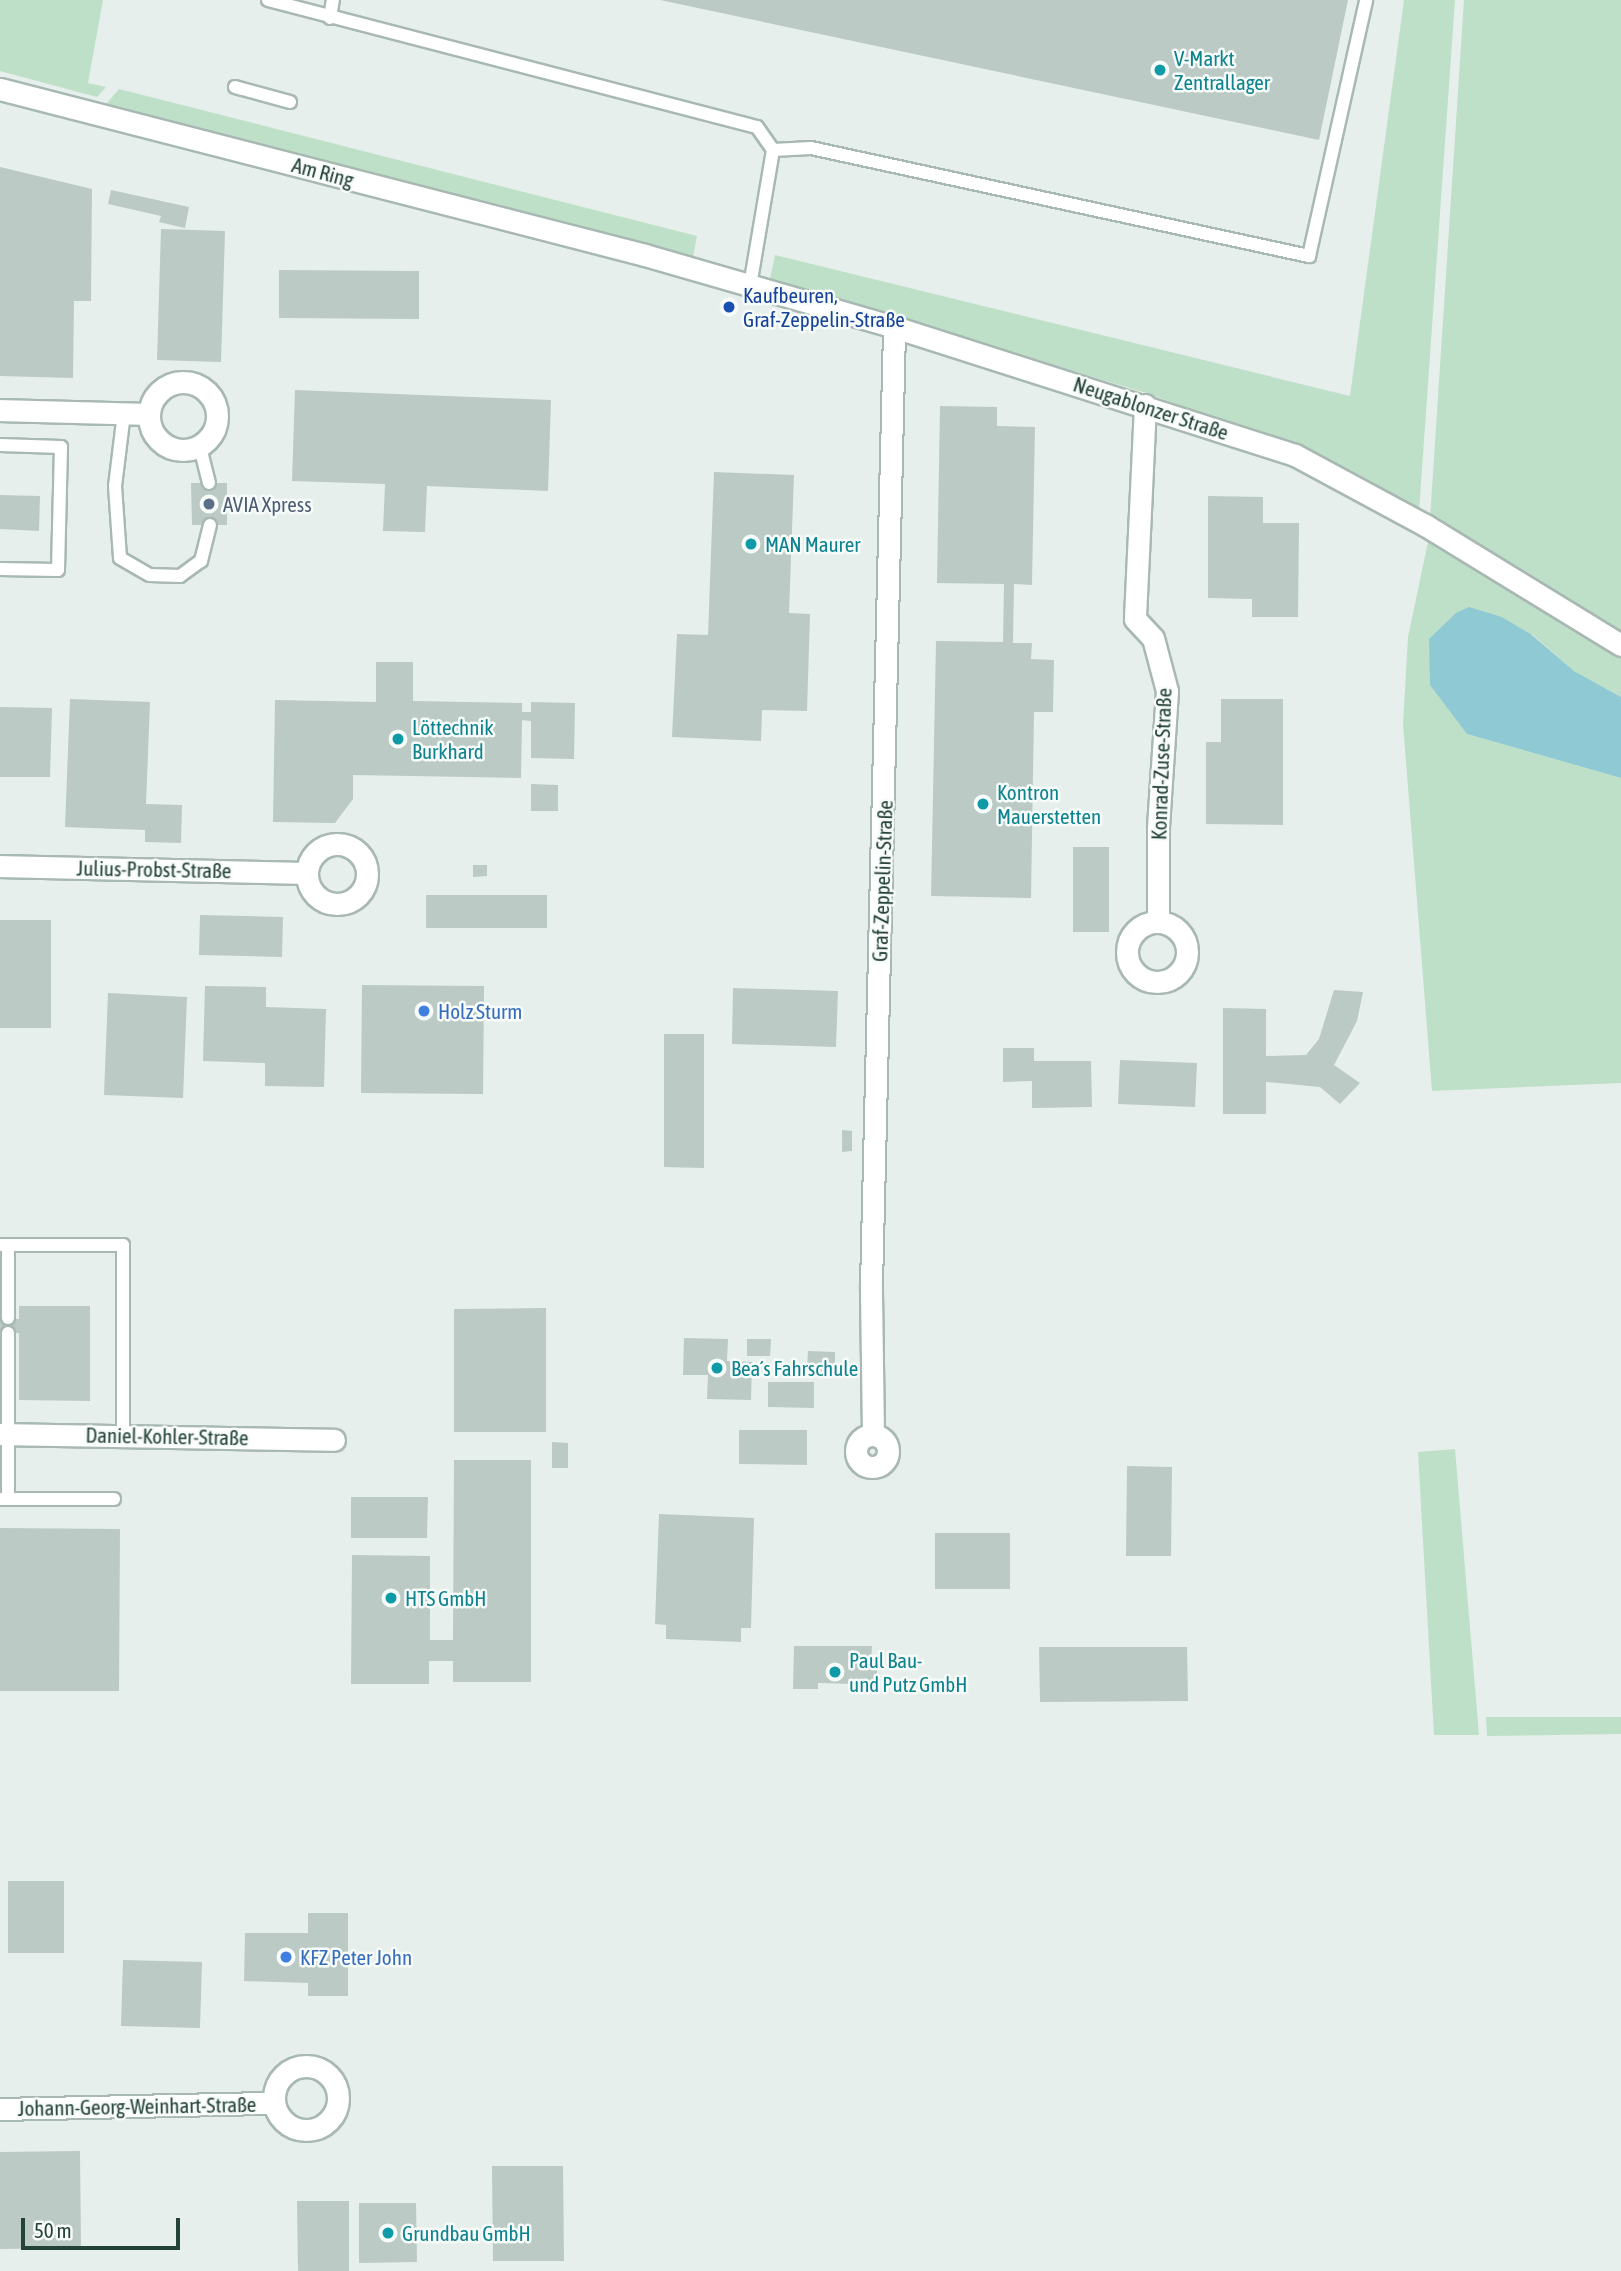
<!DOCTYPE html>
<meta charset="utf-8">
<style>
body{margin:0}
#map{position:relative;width:1621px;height:2271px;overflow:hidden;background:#e6efeb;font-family:"Asap Condensed",sans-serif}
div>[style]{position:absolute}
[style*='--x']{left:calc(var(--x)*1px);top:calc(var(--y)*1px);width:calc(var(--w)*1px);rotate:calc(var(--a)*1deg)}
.green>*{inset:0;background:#bfe0c8}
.water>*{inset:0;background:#8ec9d4}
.building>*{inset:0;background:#bbcac4}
.roads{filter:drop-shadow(2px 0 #a8b8b2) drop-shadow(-2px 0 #a8b8b2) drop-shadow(0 2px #a8b8b2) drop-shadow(0 -2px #a8b8b2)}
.lane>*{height:12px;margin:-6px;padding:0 6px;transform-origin:6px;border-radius:6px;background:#fff}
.street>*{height:21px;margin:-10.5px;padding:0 10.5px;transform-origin:10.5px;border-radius:10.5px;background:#fff}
.street>.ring{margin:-10.5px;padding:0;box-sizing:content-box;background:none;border:21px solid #fff;border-radius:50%}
.secondary>*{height:21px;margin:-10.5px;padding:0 10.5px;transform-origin:10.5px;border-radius:10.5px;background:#fff}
.dots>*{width:19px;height:19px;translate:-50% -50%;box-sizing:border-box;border:4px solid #f7fbf9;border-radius:50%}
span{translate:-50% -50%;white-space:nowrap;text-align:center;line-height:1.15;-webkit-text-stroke:5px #f7fbf9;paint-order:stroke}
.culture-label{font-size:21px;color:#0d838f}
.left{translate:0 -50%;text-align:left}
.street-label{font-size:21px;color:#24423a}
.transit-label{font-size:21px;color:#164399}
.service-label{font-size:21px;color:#4e5e75}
.shop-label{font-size:21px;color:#366cbe}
.scale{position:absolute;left:21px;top:2218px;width:159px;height:32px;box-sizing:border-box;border:4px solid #24423a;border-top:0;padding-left:9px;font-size:21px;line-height:24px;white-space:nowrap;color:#24423a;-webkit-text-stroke:5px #f7fbf9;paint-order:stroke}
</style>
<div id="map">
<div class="green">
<div style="clip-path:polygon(0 0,103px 0,88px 83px,106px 87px,97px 97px,0 71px)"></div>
<div style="clip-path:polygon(1404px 0,1455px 0,1419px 512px,1296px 447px,1146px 393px,770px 279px,775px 255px,1350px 396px)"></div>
<div style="clip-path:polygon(1464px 0,1621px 0,1621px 638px,1430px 519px)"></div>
<div style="clip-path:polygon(119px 89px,697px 236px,693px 257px,102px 109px)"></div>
<div style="clip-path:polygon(1429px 537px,1621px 652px,1621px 697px,1574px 671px,1532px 634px,1467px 734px,1621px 778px,1621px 1083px,1432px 1091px,1403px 724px,1408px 637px)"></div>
<div style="clip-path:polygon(1455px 1449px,1479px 1735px,1434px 1735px,1418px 1452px)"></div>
<div style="clip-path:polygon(1486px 1717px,1621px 1717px,1621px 1734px,1487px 1736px)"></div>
</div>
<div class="water">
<div style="clip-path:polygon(1469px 607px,1502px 617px,1532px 635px,1574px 671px,1621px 697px,1621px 778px,1467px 734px,1430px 685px,1429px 639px,1456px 613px)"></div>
</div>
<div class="building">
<div style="clip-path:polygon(660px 0,1348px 0,1319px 140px)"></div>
<div style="clip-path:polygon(0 167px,92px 189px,91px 301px,74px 301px,73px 378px,0 376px)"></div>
<div style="clip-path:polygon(111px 190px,189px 207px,185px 228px,159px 222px,161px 216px,108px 204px)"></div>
<div style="clip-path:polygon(161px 229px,225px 231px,221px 362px,157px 360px)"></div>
<div style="clip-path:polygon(279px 270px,419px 271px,419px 319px,279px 318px)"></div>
<div style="clip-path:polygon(295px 390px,551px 400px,548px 491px,427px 486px,425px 532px,383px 531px,385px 484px,292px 481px)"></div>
<div style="clip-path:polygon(940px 406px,997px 407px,997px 426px,1035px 427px,1032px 585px,1014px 584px,1013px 643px,1032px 643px,1031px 659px,1054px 660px,1053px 712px,1034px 712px,1031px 898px,931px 896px,936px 641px,1003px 642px,1004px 584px,937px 583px)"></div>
<div style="clip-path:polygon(714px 472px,794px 475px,789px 613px,810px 614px,807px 711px,762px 710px,761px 741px,672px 737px,677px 634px,708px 635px)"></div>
<div style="clip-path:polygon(191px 483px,227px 483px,227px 525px,192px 525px)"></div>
<div style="clip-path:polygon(0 495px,40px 496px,39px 531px,0 529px)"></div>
<div style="clip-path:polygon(1208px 496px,1263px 497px,1263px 523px,1299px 523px,1298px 617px,1252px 617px,1252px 599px,1208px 598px)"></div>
<div style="clip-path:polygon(376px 662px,413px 662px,413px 701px,522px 703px,522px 712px,531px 712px,531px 702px,575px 703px,574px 759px,531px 758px,531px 721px,522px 720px,521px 778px,353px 775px,353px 799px,335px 823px,273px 822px,275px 700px,376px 702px)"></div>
<div style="clip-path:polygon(70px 699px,150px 702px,146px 804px,182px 805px,181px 843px,145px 842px,145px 830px,65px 827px)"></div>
<div style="clip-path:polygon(1221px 699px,1283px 699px,1283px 825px,1206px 824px,1206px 742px,1221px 742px)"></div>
<div style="clip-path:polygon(0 707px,52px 708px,50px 777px,0 777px)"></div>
<div style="clip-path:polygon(531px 784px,558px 785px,558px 811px,531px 811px)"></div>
<div style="clip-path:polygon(1073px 847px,1109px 847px,1109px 932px,1073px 932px)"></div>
<div style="clip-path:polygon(473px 865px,487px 865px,487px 876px,473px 877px)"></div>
<div style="clip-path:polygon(426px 895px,547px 895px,547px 928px,426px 928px)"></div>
<div style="clip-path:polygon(200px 915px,283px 917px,282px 957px,199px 955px)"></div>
<div style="clip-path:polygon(0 920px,51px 920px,51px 1028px,0 1028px)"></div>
<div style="clip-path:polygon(362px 985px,484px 986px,483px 1094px,361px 1093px)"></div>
<div style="clip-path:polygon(205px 986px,266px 987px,266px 1007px,326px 1009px,324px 1087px,265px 1086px,265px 1063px,203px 1061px)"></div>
<div style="clip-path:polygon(733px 988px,838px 991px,836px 1047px,732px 1044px)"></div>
<div style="clip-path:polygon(1334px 990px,1363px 992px,1357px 1021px,1334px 1065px,1360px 1083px,1340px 1104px,1320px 1087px,1266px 1082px,1266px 1114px,1223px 1114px,1223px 1008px,1266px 1009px,1266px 1056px,1306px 1055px,1319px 1039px)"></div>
<div style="clip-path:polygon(108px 993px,187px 997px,183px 1098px,104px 1095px)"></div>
<div style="clip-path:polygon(664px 1034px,704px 1034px,704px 1168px,664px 1167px)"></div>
<div style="clip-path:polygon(1003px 1048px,1034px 1048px,1034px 1061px,1091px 1061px,1092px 1107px,1032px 1108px,1032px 1081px,1003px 1082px)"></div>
<div style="clip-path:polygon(1120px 1060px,1197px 1063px,1195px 1107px,1118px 1104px)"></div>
<div style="clip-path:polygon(842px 1130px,852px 1131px,852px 1151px,842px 1152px)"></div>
<div style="clip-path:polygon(19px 1306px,90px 1306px,90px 1401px,19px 1400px,19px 1333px,0 1333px,0 1319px,19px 1319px)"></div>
<div style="clip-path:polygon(546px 1308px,546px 1432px,454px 1432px,454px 1309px)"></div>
<div style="clip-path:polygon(684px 1338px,728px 1339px,727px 1361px,752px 1362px,751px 1400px,707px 1399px,708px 1375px,683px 1375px)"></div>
<div style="clip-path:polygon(747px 1339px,771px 1339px,770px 1356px,747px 1356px)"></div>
<div style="clip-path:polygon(808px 1351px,835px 1352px,835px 1371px,807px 1371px)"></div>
<div style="clip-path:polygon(768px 1382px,814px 1382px,814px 1408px,768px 1407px)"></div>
<div style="clip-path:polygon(739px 1430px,807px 1430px,807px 1465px,739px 1464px)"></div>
<div style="clip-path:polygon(552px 1442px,568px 1443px,568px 1468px,552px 1468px)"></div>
<div style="clip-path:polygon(454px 1460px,531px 1460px,531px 1682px,453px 1682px,453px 1661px,429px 1661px,429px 1684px,351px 1684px,352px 1555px,430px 1556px,430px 1640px,453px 1640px)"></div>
<div style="clip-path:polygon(1127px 1466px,1172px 1467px,1171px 1556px,1126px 1556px)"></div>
<div style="clip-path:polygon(351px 1497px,428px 1497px,427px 1538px,351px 1538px)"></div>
<div style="clip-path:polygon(659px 1514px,754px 1518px,751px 1628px,741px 1628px,741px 1642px,666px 1639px,666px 1625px,655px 1624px)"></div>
<div style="clip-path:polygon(0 1528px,120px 1529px,119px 1691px,0 1691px)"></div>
<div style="clip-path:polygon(935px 1533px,1010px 1533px,1010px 1589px,935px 1589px)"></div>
<div style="clip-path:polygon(794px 1646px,872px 1646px,871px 1662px,877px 1662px,877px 1690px,857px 1690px,857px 1684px,818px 1683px,818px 1689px,793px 1689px)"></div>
<div style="clip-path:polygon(1039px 1647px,1187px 1647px,1188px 1701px,1040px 1702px)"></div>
<div style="clip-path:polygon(8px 1881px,64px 1881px,64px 1953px,8px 1953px)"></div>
<div style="clip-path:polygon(308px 1913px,348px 1913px,348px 1996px,308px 1996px,308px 1983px,244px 1981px,245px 1933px,308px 1933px)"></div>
<div style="clip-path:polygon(123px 1960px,202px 1962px,200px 2028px,121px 2026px)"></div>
<div style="clip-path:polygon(80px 2151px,81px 2248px,0 2249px,0 2152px)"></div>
<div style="clip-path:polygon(492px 2166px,563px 2166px,564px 2261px,493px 2261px)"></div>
<div style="clip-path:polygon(297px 2201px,349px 2201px,349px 2271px,298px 2271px)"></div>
<div style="clip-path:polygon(359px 2203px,416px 2203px,417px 2262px,359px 2263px)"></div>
</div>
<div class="roads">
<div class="lane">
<div style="--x:268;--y:0;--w:505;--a:14.56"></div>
<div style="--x:757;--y:127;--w:28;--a:55"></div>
<div style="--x:773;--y:150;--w:138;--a:99.6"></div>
<div style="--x:330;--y:18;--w:18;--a:-81"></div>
<div style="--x:235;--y:87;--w:57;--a:15.3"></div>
<div style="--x:773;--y:150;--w:38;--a:-3"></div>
<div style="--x:811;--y:148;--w:510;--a:12.24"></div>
<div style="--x:1309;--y:256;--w:262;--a:-77.4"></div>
<div style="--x:124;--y:413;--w:74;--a:97"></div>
<div style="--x:115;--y:486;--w:72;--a:86"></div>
<div style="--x:120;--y:558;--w:34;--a:30"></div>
<div style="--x:150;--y:575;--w:30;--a:2"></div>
<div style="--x:180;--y:576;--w:26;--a:-36"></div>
<div style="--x:201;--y:561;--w:37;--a:-76"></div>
<div style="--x:0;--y:445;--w:61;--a:1.9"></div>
<div style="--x:61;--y:447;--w:123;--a:91.4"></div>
<div style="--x:58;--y:570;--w:58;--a:-179"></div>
<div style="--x:200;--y:447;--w:37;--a:76"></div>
<div style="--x:0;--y:1245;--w:123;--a:0"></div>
<div style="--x:123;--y:1245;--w:189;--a:90"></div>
<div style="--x:8;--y:1318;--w:73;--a:-90"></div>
<div style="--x:0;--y:1499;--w:114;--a:0"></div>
<div style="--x:8;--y:1499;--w:166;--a:-90"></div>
</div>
<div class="street">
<div class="ring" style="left:149px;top:382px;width:47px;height:47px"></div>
<div style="--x:1145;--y:405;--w:214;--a:92.7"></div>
<div style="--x:1135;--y:619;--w:26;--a:47"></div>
<div style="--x:1153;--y:638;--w:55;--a:75.2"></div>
<div style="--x:1167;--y:691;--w:137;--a:93.8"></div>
<div style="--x:1158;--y:828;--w:93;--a:90"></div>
<div style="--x:0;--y:410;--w:149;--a:1.5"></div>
<div class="ring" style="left:307px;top:844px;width:39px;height:39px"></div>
<div style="--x:0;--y:866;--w:307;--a:1.3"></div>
<div class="ring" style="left:1127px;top:922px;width:39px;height:39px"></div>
<div style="--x:0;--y:1434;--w:334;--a:1"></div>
<div class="ring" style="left:856px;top:1435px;width:11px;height:11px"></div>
<div style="--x:873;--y:1435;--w:150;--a:-90.8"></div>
<div style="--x:871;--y:1285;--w:958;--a:-88.62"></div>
<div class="ring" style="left:274px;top:2066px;width:43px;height:43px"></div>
<div style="--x:0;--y:2109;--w:274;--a:-1.3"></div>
</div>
<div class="secondary">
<div style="--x:0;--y:89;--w:666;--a:14.43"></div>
<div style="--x:645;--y:255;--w:259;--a:16.1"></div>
<div style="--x:894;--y:327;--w:421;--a:17.7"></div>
<div style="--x:1295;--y:455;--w:148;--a:28.3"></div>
<div style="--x:1425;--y:525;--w:230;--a:31.5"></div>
</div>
</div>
<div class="dots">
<div style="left:1160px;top:70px;background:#0f9aa8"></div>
<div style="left:729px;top:307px;background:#1a4fb4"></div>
<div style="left:209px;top:504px;background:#5c6f8a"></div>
<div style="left:751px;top:544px;background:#0f9aa8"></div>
<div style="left:398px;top:739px;background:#0f9aa8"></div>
<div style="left:983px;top:804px;background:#0f9aa8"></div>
<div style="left:424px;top:1011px;background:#3f7fe0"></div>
<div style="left:717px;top:1368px;background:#0f9aa8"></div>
<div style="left:391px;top:1598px;background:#0f9aa8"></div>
<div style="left:835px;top:1672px;background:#0f9aa8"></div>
<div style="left:286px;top:1957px;background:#3f7fe0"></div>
<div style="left:388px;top:2233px;background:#0f9aa8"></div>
</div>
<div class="culture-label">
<span class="left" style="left:1174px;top:70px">V-Markt<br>Zentrallager</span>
<span class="left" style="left:765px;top:544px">MAN Maurer</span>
<span class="left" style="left:412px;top:739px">Löttechnik<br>Burkhard</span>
<span class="left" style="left:997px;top:804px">Kontron<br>Mauerstetten</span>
<span class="left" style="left:731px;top:1368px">Bea´s Fahrschule</span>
<span class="left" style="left:405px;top:1598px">HTS GmbH</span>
<span class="left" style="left:849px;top:1672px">Paul Bau-<br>und Putz GmbH</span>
<span class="left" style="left:402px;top:2233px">Grundbau GmbH</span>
</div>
<div class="street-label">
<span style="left:323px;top:172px;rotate:15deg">Am Ring</span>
<span style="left:1151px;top:408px;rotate:18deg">Neugablonzer Straße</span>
<span style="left:1161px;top:764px;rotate:-88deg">Konrad-Zuse-Straße</span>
<span style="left:154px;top:869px;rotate:1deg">Julius-Probst-Straße</span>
<span style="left:882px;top:881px;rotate:-88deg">Graf-Zeppelin-Straße</span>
<span style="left:167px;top:1436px;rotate:1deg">Daniel-Kohler-Straße</span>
<span style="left:137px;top:2106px;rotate:-1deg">Johann-Georg-Weinhart-Straße</span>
</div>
<div class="transit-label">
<span class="left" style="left:743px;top:307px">Kaufbeuren,<br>Graf-Zeppelin-Straße</span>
</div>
<div class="service-label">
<span class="left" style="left:223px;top:504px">AVIA Xpress</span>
</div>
<div class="shop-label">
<span class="left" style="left:438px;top:1011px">Holz Sturm</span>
<span class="left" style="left:300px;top:1957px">KFZ Peter John</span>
</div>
<div class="scale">50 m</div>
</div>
